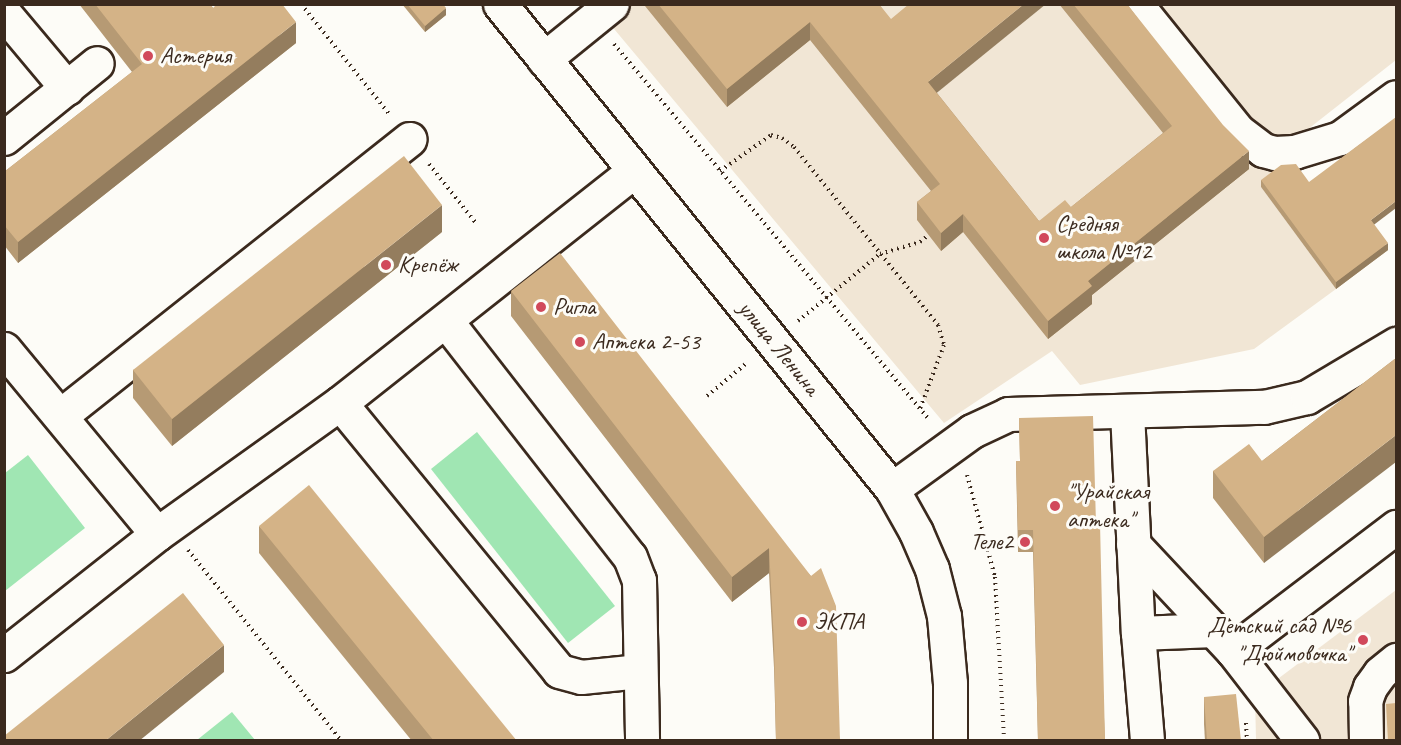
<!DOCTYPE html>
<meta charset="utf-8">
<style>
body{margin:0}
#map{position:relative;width:1401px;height:745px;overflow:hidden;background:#fdfcf7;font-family:Caveat,sans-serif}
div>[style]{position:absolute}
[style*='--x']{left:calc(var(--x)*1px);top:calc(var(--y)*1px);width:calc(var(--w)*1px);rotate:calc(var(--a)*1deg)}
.built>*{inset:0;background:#f1e6d5}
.green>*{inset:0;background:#a0e6b3}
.path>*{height:4px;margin-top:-2px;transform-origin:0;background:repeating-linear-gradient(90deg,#3b2a1e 0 1.5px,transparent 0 6px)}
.roads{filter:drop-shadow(2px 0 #3b2a1e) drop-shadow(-2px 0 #3b2a1e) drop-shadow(0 2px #3b2a1e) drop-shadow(0 -2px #3b2a1e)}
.minor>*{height:33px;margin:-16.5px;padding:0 16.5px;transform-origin:16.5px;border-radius:16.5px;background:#fdfcf7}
.major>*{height:33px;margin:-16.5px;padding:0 16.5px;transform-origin:16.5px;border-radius:16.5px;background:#fdfcf7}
.wall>*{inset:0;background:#b69a74}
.shaded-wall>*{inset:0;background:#947d5e}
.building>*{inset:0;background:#d4b387}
.dots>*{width:16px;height:16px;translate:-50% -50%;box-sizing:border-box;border:3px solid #fdfcf7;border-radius:50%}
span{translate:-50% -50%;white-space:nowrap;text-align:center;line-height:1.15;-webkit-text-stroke:6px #fdfcf7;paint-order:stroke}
.poi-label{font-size:24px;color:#3b2a1e}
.left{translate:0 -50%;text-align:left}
.right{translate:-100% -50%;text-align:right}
.street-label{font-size:24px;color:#3b2a1e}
.frame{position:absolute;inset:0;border:6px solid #3b2a1e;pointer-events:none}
</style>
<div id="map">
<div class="built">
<div style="clip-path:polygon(594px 5px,1396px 5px,1396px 60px,1298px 137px,1291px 164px,1261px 187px,1336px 289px,1254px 349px,1080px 385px,1052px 351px,944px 423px)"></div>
<div style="clip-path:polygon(1396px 590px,1396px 740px,1256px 740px,1255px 696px)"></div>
</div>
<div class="green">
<div style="clip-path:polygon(477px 432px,615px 606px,568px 643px,431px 469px)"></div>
<div style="clip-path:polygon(28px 455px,85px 528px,5px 591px,5px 473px)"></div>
<div style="clip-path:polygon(232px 712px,255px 740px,197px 740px)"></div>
</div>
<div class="path">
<div style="--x:301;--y:4;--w:141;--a:51.3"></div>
<div style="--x:614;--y:44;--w:491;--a:50"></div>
<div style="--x:429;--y:164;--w:75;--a:51.5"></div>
<div style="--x:720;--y:171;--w:62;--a:-35.2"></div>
<div style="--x:771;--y:135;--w:11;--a:15"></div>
<div style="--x:782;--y:138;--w:15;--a:37"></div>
<div style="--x:794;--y:147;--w:229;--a:51"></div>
<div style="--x:938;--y:325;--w:21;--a:73"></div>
<div style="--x:944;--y:345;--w:68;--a:110.6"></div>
<div style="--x:798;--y:321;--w:106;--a:-39.3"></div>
<div style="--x:880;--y:254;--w:42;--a:-16.7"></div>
<div style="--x:920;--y:242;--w:13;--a:-39"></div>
<div style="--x:707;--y:396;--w:53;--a:-39.7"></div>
<div style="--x:967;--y:475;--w:106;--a:74.6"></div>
<div style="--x:995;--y:577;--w:163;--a:86.8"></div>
<div style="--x:188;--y:550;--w:244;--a:51.2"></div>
<div style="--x:1246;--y:723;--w:17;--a:87"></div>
</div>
<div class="roads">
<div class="minor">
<div style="--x:1136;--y:4;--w:163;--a:51.2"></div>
<div style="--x:1238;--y:131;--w:31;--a:37"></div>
<div style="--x:1263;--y:150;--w:12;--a:14"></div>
<div style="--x:1275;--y:153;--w:19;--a:-3"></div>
<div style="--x:1294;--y:152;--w:48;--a:-16.9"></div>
<div style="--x:1340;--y:138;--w:69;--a:-36.2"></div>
<div style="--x:4;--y:13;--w:98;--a:50"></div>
<div style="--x:544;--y:59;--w:87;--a:-39"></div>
<div style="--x:4;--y:138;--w:119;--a:-38.9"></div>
<div style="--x:446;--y:321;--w:299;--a:52.1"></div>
<div style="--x:630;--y:557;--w:25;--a:69"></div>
<div style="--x:639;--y:580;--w:160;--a:88.9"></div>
<div style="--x:4;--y:349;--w:240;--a:50.4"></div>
<div style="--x:340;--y:403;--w:346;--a:50.7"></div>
<div style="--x:559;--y:671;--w:23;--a:15"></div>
<div style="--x:581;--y:677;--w:59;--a:-5.8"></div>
<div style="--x:1127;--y:412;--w:221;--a:87.2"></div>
<div style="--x:1138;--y:633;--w:107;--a:85.2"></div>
<div style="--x:60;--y:416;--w:446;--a:-38.4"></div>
<div style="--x:892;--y:489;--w:99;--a:-35.9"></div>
<div style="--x:972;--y:431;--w:40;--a:-25"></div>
<div style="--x:1008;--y:414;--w:256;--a:-1.6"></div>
<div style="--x:1264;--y:407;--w:44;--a:-13.1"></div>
<div style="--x:1307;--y:397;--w:104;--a:-30.8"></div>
<div style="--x:1133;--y:544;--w:146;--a:46.9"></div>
<div style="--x:1233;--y:651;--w:205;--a:-37.3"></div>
<div style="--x:1138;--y:633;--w:76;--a:-2.3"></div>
<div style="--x:1233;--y:651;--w:113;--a:52.2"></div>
<div style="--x:4;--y:655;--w:195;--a:-38.3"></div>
<div style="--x:157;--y:534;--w:225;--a:-35.6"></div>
<div style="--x:340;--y:403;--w:375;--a:-38.3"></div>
<div style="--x:1366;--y:740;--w:39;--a:-91"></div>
<div style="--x:1365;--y:701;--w:15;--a:-70"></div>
<div style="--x:1370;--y:687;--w:17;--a:-54"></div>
<div style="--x:1380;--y:673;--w:21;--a:-39"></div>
</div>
<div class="major">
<div style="--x:500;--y:4;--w:624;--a:51.05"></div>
<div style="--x:892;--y:489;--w:49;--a:60.8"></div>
<div style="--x:916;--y:532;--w:40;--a:66.6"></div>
<div style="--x:932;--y:569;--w:49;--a:75.7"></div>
<div style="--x:944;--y:616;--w:67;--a:84.9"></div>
<div style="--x:950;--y:683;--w:57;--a:90"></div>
</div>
</div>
<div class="wall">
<div style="clip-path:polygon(79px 4px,210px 4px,213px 8px,296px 43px,18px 263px,4px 245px,4px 172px,132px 72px)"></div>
<div style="clip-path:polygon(402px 4px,443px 4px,446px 15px,425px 32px)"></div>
<div style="clip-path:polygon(645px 4px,879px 4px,937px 93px,1039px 221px,1071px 207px,1163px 133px,1059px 4px,1127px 4px,1249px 169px,1092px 295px,1092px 304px,1048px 339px,963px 232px,941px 251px,917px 220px,917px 202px,931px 191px,810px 40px,727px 107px,645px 6px)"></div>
<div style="clip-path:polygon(1261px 180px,1309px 182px,1374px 225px,1388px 250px,1336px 289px,1261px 187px)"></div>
<div style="clip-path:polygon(442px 232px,172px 446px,133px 398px,133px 370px)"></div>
<div style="clip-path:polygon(511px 291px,811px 576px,840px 741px,776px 741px,774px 668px,769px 573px,732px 602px,511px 316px)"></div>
<div style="clip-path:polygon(1396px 358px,1264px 563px,1213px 498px,1213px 471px,1262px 461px)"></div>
<div style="clip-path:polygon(1019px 418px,1096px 524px,1105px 741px,1038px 741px,1033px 552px,1018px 552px,1016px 461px,1020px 461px)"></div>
<div style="clip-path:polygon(259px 526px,517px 741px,412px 741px,259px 553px)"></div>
<div style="clip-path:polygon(1204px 697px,1241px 741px,1205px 741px,1204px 724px)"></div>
</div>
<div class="shaded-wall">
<div style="clip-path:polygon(1024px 4px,1046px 4px,928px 100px,928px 82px)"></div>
<div style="clip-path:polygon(446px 8px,446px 15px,425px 32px,425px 26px)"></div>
<div style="clip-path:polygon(296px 22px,296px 43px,18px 263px,18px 242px)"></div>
<div style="clip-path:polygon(810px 22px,810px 40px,727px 107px,727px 89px)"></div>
<div style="clip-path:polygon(1249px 151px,1249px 169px,1092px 295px,1092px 304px,1048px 339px,1048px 321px,1088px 281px)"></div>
<div style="clip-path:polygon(1396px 201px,1396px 208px,1371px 227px,1371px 220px)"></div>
<div style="clip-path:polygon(442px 205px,442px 232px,172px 446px,172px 419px)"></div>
<div style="clip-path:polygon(963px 214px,963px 232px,941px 251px,941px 233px)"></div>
<div style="clip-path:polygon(1388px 243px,1388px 250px,1336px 289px,1336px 282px)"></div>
<div style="clip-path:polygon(1396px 435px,1396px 462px,1264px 563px,1264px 537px)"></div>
<div style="clip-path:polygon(769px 548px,769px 573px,732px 602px,732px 577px)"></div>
<div style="clip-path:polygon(224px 645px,224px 672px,139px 741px,105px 741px)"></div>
</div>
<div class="building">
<div style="clip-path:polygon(95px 4px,210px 4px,213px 8px,217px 4px,282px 4px,296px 22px,18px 242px,4px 225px,4px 172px,142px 64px)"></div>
<div style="clip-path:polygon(407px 4px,443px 4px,446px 8px,425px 26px)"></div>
<div style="clip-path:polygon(658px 4px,879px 4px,891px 19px,909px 4px,1024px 4px,928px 82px,1039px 221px,1065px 200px,1071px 207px,1172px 126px,1073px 4px,1127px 4px,1223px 125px,1249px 151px,1088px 281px,1092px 286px,1048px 321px,963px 214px,941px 233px,917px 202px,940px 184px,810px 22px,727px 89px)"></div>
<div style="clip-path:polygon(1396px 117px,1396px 201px,1371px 220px,1388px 243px,1336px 282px,1261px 180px,1281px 165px,1296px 164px,1309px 182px)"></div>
<div style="clip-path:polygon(404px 156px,442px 205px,172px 419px,133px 370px)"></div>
<div style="clip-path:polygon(560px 253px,811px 576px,821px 568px,836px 606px,840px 741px,776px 741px,774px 643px,769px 548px,732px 577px,511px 291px)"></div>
<div style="clip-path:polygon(1396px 358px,1396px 435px,1264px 537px,1213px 471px,1249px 444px,1262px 461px)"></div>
<div style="clip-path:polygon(1093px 416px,1096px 524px,1100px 523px,1105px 741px,1038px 741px,1033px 530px,1018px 530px,1016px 461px,1020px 461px,1019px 418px)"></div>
<div style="clip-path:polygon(309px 485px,517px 741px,434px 741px,259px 526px)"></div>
<div style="clip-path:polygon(183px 593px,224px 645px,105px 741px,4px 741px,4px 736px)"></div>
<div style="clip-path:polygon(1236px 694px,1241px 741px,1207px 741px,1204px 697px)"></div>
<div style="clip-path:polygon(1396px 703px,1396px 741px,1388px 741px,1386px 704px)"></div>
</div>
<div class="dots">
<div style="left:148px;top:56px;background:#d1495b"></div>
<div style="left:1044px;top:238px;background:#d1495b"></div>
<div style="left:386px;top:265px;background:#d1495b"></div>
<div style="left:541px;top:307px;background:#d1495b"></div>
<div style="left:580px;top:342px;background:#d1495b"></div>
<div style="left:1055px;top:506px;background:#d1495b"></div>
<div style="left:1025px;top:542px;background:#d1495b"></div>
<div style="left:802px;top:622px;background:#d1495b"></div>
<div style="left:1363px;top:640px;background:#d1495b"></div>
</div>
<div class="poi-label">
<span class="left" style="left:160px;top:56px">Астерия</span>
<span class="left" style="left:1056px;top:238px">Средняя<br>школа №12</span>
<span class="left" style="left:398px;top:265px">Крепёж</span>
<span class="left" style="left:553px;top:307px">Ригла</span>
<span class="left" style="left:592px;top:342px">Аптека 2-53</span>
<span class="left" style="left:1067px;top:506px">"Урайская<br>аптека"</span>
<span class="right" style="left:1013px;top:542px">Теле2</span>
<span class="left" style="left:814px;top:622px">ЭКПА</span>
<span class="right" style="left:1351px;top:640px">Детский сад №6<br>"Дюймовочка"</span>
</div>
<div class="street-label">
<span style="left:779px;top:348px;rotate:51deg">улица Ленина</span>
</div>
<div class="frame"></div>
</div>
